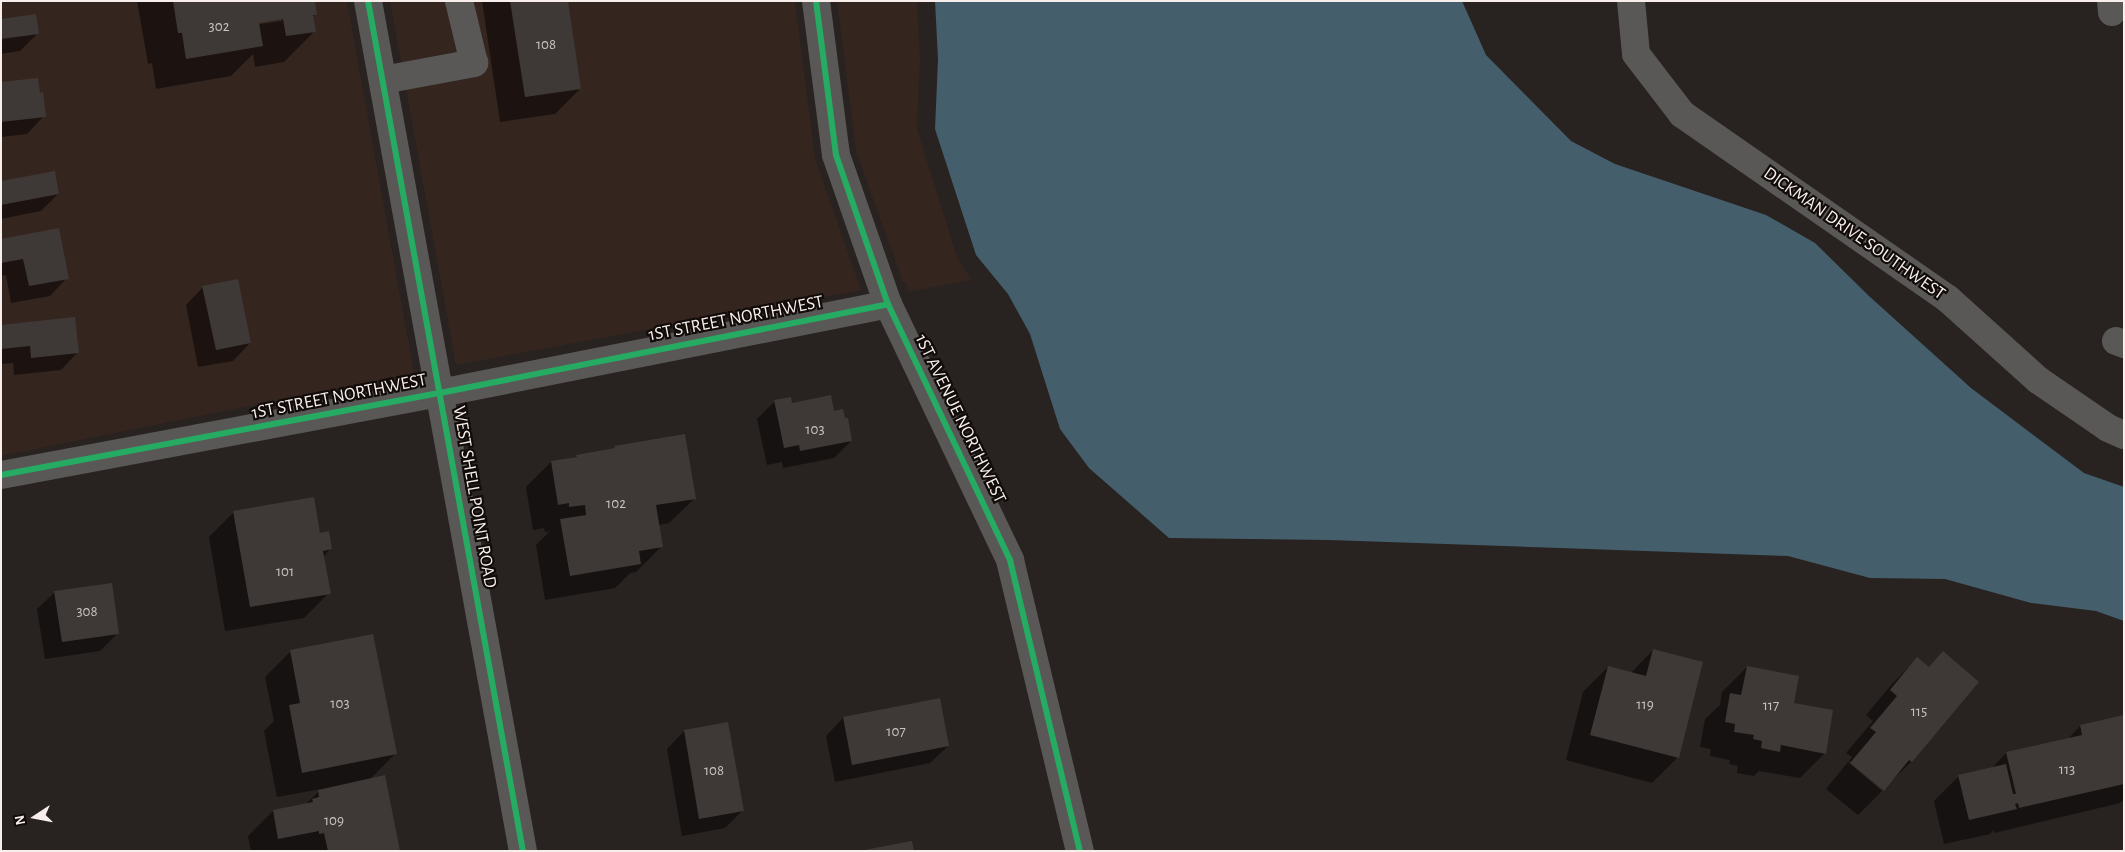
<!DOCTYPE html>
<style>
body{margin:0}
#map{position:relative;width:2125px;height:852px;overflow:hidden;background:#282220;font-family:"Alegreya Sans",sans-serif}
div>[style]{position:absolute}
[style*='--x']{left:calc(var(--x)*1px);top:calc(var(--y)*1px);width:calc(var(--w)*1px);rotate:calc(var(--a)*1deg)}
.built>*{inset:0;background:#35251f}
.water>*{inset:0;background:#445f6b}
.shadow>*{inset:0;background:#0007}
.building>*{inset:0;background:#3e3937}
.minor>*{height:28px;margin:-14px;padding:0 14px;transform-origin:14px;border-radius:14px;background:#595856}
.cycleway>*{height:6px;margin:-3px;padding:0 3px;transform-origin:3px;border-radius:3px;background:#26ab63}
span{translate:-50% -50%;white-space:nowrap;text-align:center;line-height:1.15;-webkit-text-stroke:4.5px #110c0a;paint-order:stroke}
.number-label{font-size:15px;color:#cac2bf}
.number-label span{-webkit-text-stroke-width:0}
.street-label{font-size:18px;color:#f8efec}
.frame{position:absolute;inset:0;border:2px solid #f8efec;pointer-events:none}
.north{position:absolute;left:10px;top:792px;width:50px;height:50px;-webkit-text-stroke:4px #110c0a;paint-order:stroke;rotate:259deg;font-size:14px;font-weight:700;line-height:20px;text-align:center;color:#f8efec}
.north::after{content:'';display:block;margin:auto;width:18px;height:22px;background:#f8efec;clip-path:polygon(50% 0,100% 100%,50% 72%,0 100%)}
</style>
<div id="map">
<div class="built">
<div style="clip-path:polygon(1px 1px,347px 1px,414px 373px,1px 456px)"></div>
<div style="clip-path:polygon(390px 1px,795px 1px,815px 158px,861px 290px,456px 365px)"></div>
<div style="clip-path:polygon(837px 1px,917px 1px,920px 59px,917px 129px,958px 260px,972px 280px,908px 292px,906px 282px,903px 282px,856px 151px)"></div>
</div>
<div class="water">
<div style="clip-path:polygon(935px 1px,1462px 1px,1486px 55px,1571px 141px,1615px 164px,1766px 215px,1815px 243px,1869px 296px,1971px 388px,2084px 473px,2124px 487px,2124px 621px,2096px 611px,2031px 603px,1945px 579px,1870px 578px,1788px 556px,1329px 540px,1169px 538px,1089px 468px,1060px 429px,1030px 334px,1008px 294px,976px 255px,935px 129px,938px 59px)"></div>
</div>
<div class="shadow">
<div style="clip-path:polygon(evenodd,137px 1px,313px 1px,316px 14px,312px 17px,315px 31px,284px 62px,255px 67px,253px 54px,231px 76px,156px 89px,152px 63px,148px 64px,137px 1px,282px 18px,282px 21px,253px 25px,253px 23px,282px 18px)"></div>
<div style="clip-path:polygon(482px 1px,567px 1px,580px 89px,555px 114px,500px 122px)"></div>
<div style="clip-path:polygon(1px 20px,38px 33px,20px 51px,1px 54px)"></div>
<div style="clip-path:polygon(1px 84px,44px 116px,27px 134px,1px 137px)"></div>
<div style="clip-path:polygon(1px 183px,58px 194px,41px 211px,1px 219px)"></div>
<div style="clip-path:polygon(1px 240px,67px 278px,50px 296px,11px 303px,6px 275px,1px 276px)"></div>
<div style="clip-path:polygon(203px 287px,250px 343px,233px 361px,198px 367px,186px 305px)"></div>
<div style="clip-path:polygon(1px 326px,78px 352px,61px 370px,14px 375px,13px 363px,1px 364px)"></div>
<div style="clip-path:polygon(775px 401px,833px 412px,851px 441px,834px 458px,783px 468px,782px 462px,767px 465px,757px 419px)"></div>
<div style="clip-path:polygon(615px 447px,695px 498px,669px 523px,658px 525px,661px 547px,636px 572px,630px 573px,615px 588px,545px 600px,536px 545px,550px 531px,545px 532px,544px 528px,533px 530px,526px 487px,551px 462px,612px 450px)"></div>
<div style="clip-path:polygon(234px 512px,319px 535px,331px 548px,323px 557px,329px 593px,304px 618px,225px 631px,209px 537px)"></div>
<div style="clip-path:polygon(55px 592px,118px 633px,100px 651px,45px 659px,37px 609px)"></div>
<div style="clip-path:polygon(1653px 650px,1702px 663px,1677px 758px,1652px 783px,1566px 760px,1583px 692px,1608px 667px,1631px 673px)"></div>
<div style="clip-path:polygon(290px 652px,395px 754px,370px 779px,399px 851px,251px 851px,248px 836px,273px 811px,305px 805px,321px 789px,277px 797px,264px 731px,274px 721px,265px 677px)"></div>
<div style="clip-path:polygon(1943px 653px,1978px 683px,1911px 762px,1882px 790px,1882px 788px,1849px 761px,1852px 757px,1846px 753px,1873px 721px,1866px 715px,1892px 684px,1917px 659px,1928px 668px)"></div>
<div style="clip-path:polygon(1747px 667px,1793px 704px,1825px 753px,1800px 778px,1759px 771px,1754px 776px,1737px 773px,1738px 766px,1729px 764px,1730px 760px,1710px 756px,1711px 749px,1700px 747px,1705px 719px,1720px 705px,1722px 692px)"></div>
<div style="clip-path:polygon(2124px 716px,2124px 799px,2120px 803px,1994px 833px,1994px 830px,1990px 834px,1944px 844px,1934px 801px,1959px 776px,1991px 769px,2006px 753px,2068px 739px,2080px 726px)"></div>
<div style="clip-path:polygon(843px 718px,948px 746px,930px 763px,835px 782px,826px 736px)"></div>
<div style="clip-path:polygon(727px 723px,742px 811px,725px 828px,682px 836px,667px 749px,684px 731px)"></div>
<div style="clip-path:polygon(1848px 762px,1882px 791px,1858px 815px,1826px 789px)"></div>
</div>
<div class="building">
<div style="clip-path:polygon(173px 1px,315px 1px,317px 15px,313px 15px,316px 32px,286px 36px,283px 19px,259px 23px,263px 46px,186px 59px,182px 33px,178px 33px)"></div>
<div style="clip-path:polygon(510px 1px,568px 1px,581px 89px,525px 97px)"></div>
<div style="clip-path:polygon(36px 14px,39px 34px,1px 39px,1px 19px)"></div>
<div style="clip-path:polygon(38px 78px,40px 93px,43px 92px,46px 117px,1px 122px,1px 82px)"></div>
<div style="clip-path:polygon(55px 171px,59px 194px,1px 205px,1px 181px)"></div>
<div style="clip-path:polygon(59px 228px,69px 279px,29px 286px,23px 259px,1px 263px,1px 239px)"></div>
<div style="clip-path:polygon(238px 279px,251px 343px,216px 350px,202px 286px)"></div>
<div style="clip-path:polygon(75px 317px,79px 353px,31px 358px,30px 346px,1px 349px,1px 325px)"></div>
<div style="clip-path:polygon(831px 395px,834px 411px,843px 409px,845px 418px,848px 418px,852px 441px,800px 451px,799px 445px,784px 448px,774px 400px,791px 397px,792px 403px)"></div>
<div style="clip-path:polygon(685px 434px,696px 499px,656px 505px,663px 547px,639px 551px,641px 564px,570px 576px,560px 519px,586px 515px,585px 505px,569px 507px,569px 503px,558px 505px,551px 461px,577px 457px,576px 455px,615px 448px,614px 446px)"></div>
<div style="clip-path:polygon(314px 497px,320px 533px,329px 531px,332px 549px,323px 551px,331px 594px,250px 607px,233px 511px)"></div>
<div style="clip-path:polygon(112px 583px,119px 634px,62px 642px,54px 591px)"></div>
<div style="clip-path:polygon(373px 634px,397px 754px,302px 773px,289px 705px,300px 703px,290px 650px)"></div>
<div style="clip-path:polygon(1653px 649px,1703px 662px,1679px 758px,1590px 735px,1608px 666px,1646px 676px)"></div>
<div style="clip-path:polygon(1943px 651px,1979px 682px,1912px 762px,1909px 760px,1884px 791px,1850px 763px,1876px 732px,1870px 728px,1897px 696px,1890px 690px,1917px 657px,1929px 667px)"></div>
<div style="clip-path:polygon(1747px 666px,1799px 676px,1794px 703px,1833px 710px,1826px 754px,1781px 745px,1780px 752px,1761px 748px,1762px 741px,1753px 739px,1754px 735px,1734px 732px,1735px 724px,1725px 722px,1730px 693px,1741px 695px)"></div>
<div style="clip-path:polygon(940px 698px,949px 746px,852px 765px,843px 717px)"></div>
<div style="clip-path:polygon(2124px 715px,2124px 784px,2019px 808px,2018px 803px,2015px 804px,2017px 809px,1969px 820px,1958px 775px,2006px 764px,2013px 794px,2016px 794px,2006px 752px,2082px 735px,2080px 725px)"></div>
<div style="clip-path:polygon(728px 722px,744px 811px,699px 819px,684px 730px)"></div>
<div style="clip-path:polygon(385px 775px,400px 851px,328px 851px,324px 833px,319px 834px,319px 831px,278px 839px,273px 810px,313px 802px,312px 799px,319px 797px,318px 790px)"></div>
<div style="clip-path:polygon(912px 841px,914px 851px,864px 851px,864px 850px)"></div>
</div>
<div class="minor">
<div style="--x:368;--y:1;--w:864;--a:79.67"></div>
<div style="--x:816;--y:1;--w:155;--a:82.6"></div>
<div style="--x:836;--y:155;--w:158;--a:70.8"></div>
<div style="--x:888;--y:304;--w:284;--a:64.5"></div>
<div style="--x:1010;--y:560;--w:299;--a:76.5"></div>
<div style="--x:1631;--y:1;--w:53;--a:84.6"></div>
<div style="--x:1636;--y:54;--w:76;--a:52.5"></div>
<div style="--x:1682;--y:114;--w:324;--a:34.8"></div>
<div style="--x:1948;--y:299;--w:121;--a:42"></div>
<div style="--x:2038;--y:380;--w:85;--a:34.4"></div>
<div style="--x:2108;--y:428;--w:17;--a:24"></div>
<div style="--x:2111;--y:1;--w:11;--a:85"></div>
<div style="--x:383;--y:80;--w:93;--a:-10.6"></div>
<div style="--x:474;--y:63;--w:64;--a:-103.6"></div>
<div style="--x:2116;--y:341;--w:9;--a:21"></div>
<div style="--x:1;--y:475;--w:447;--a:-10.6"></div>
<div style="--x:440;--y:393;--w:457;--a:-11.2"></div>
</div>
<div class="cycleway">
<div style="--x:368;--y:1;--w:864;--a:79.67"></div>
<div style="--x:816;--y:1;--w:155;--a:82.6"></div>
<div style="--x:836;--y:155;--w:158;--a:70.8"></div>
<div style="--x:888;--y:304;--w:284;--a:64.5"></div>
<div style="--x:1010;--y:560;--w:299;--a:76.5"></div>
<div style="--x:1;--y:475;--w:447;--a:-10.6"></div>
<div style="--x:440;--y:393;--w:457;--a:-11.2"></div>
</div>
<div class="number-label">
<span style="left:219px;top:27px">302</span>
<span style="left:546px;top:45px">108</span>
<span style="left:815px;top:430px">103</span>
<span style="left:616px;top:504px">102</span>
<span style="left:285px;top:572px">101</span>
<span style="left:87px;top:612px">308</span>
<span style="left:340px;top:704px">103</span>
<span style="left:1645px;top:705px">119</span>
<span style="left:1771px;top:706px">117</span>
<span style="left:1919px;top:712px">115</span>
<span style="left:896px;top:732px">107</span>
<span style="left:2067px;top:770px">113</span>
<span style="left:714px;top:771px">108</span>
<span style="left:334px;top:821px">109</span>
</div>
<div class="street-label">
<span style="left:1854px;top:234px;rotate:35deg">DICKMAN DRIVE SOUTHWEST</span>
<span style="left:736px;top:319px;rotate:-11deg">1ST STREET NORTHWEST</span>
<span style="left:339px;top:397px;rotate:-11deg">1ST STREET NORTHWEST</span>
<span style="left:960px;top:419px;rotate:64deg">1ST AVENUE NORTHWEST</span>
<span style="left:474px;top:497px;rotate:80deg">WEST SHELL POINT ROAD</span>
</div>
<div class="frame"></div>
<div class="north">N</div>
</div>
